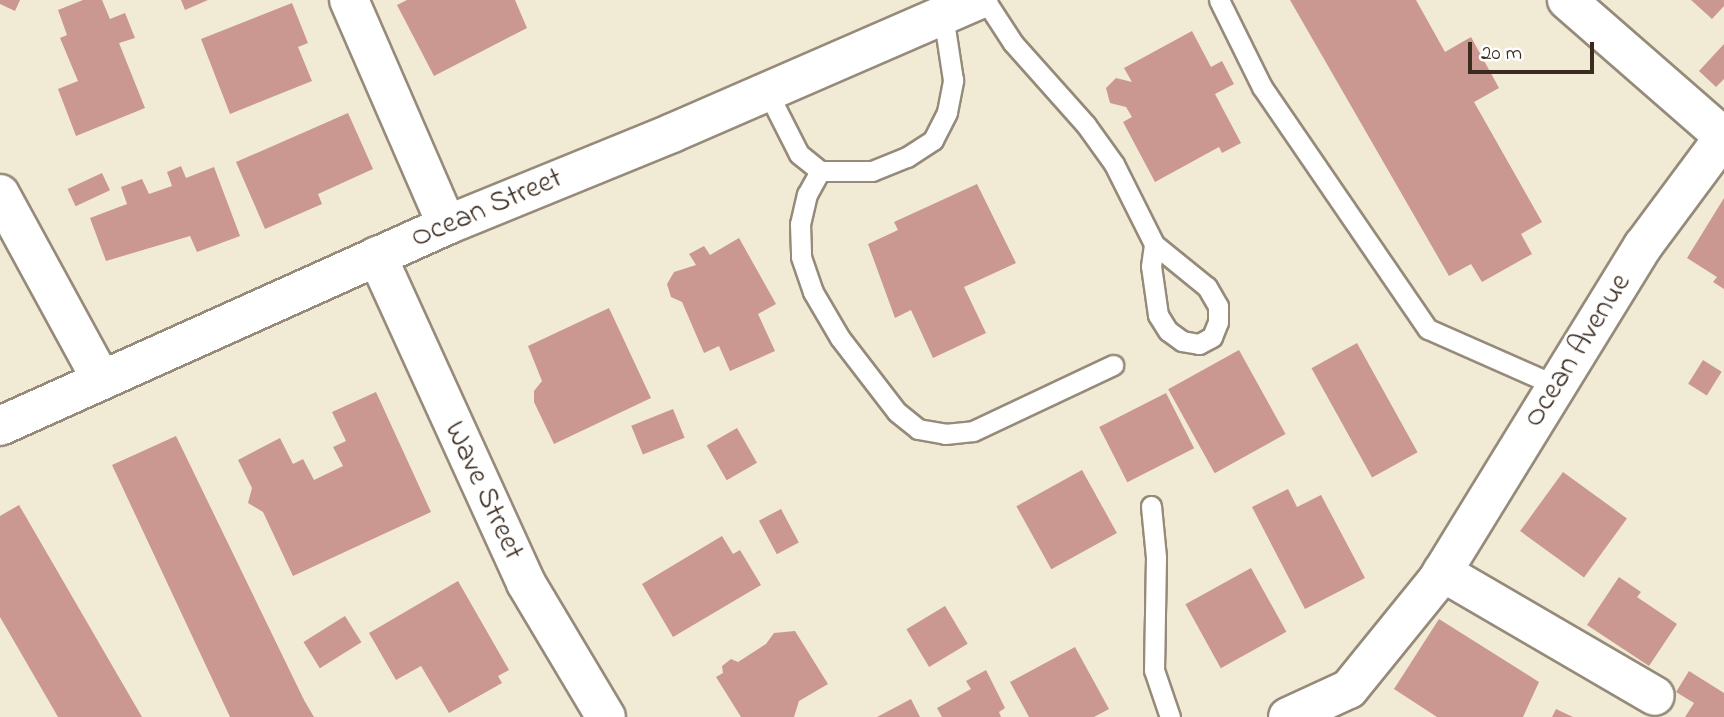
<!DOCTYPE html>
<style>
body{margin:0}
#map{position:relative;width:1724px;height:717px;overflow:hidden;background:#f1ebd5;font-family:"Indie Flower",sans-serif}
div>[style]{position:absolute}
.building>*{inset:0;background:#cb9791;transform-origin:0 0}
.roads{filter:drop-shadow(2px 0 #968a7a) drop-shadow(-2px 0 #968a7a) drop-shadow(0 2px #968a7a) drop-shadow(0 -2px #968a7a)}
.service>*{height:19px;margin:-9.5px;padding:0 9.5px;transform-origin:9.5px;border-radius:9.5px;background:#fff}
.minor>*{height:38px;margin:-19px;padding:0 19px;transform-origin:19px;border-radius:19px;background:#fff}
.tertiary>*{height:38px;margin:-19px;padding:0 19px;transform-origin:19px;border-radius:19px;background:#fff}
span{translate:-50% -50%;white-space:nowrap;text-align:center;line-height:1.15;-webkit-text-stroke:5px #fff;paint-order:stroke}
.street-label{font-size:30px;color:#3b2a1e}
.scale{position:absolute;left:1468px;top:42px;width:126px;height:32px;box-sizing:border-box;border:4px solid #3b2a1e;border-top:0;padding-left:9px;font-size:21px;line-height:24px;white-space:nowrap;color:#3b2a1e;-webkit-text-stroke:5px #fff;paint-order:stroke}
</style>
<div id="map">
<div class="building">
<div style="clip-path:polygon(0 0,20px 0,15px 11px,0 4px)"></div>
<div style="clip-path:polygon(83px 0,102px 0,110px 19px,125px 13px,135px 38px,119px 43px,145px 108px,76px 136px,58px 89px,78px 81px,60px 38px,67px 35px,58px 10px)"></div>
<div style="clip-path:polygon(181px 0,208px 0,185px 10px)"></div>
<div style="clip-path:polygon(407px 0,515px 0,527px 28px,434px 76px,397px 5px)"></div>
<div style="clip-path:polygon(1290px 0,1416px 0,1445px 52px,1471px 37px,1499px 88px,1474px 102px,1542px 222px,1521px 234px,1532px 254px,1482px 282px,1471px 264px,1449px 276px)"></div>
<div style="clip-path:polygon(1691px 0,1724px 0,1724px 6px,1712px 19px)"></div>
<div style="clip-path:polygon(292px 3px,308px 43px,298px 47px,312px 81px,230px 114px,201px 39px)"></div>
<div style="clip-path:polygon(1192px 31px,1211px 67px,1222px 61px,1234px 84px,1215px 94px,1241px 143px,1222px 153px,1219px 147px,1155px 182px,1123px 122px,1132px 117px,1126px 107px,1110px 103px,1106px 88px,1116px 78px,1132px 82px,1124px 68px)"></div>
<div style="clip-path:polygon(1724px 44px,1724px 79px,1716px 87px,1699px 71px)"></div>
<div style="clip-path:polygon(348px 113px,373px 169px,318px 194px,322px 204px,265px 229px,236px 162px)"></div>
<div style="clip-path:polygon(181px 166px,186px 178px,214px 167px,240px 236px,197px 252px,190px 236px,106px 261px,90px 218px,127px 204px,121px 187px,142px 179px,149px 194px,172px 186px,167px 172px)"></div>
<div style="left:102px;top:173px;width:19px;height:38px;rotate:65deg"></div>
<div style="clip-path:polygon(977px 184px,1016px 263px,964px 287px,986px 333px,933px 358px,911px 310px,895px 318px,868px 244px,898px 230px,894px 222px)"></div>
<div style="clip-path:polygon(1724px 198px,1724px 289px,1713px 282px,1717px 277px,1687px 258px)"></div>
<div style="clip-path:polygon(739px 238px,776px 304px,758px 314px,775px 351px,730px 371px,719px 346px,704px 353px,682px 302px,671px 297px,667px 284px,674px 272px,696px 265px,689px 254px,704px 246px,710px 255px)"></div>
<div style="clip-path:polygon(609px 308px,651px 398px,554px 444px,534px 402px,534px 391px,542px 381px,528px 346px)"></div>
<div style="left:1357px;top:343px;width:125px;height:52px;rotate:61deg"></div>
<div style="left:1239px;top:350px;width:96px;height:81px;rotate:61deg"></div>
<div style="left:1703px;top:360px;width:22px;height:28px;rotate:32deg"></div>
<div style="clip-path:polygon(376px 392px,431px 512px,293px 576px,263px 512px,248px 503px,252px 488px,238px 460px,280px 438px,293px 464px,303px 459px,314px 480px,343px 466px,333px 447px,346px 441px,332px 412px)"></div>
<div style="left:1166px;top:393px;width:62px;height:75px;rotate:63deg"></div>
<div style="left:673px;top:409px;width:31px;height:45px;rotate:68deg"></div>
<div style="left:737px;top:428px;width:40px;height:35px;rotate:60deg"></div>
<div style="clip-path:polygon(176px 436px,304px 700px,314px 717px,230px 717px,112px 465px)"></div>
<div style="left:1082px;top:470px;width:72px;height:75px;rotate:61deg"></div>
<div style="left:1563px;top:472px;width:79px;height:73px;rotate:36deg"></div>
<div style="clip-path:polygon(1288px 489px,1297px 507px,1321px 495px,1365px 578px,1305px 609px,1252px 507px)"></div>
<div style="clip-path:polygon(19px 505px,142px 717px,58px 717px,0 617px,0 516px)"></div>
<div style="left:781px;top:509px;width:38px;height:25px;rotate:62deg"></div>
<div style="clip-path:polygon(722px 536px,733px 554px,740px 550px,761px 585px,673px 637px,642px 584px)"></div>
<div style="left:1251px;top:568px;width:73px;height:75px;rotate:61deg"></div>
<div style="clip-path:polygon(1619px 577px,1641px 592px,1637px 597px,1677px 624px,1649px 666px,1587px 625px)"></div>
<div style="clip-path:polygon(458px 581px,509px 670px,498px 676px,502px 683px,449px 713px,421px 666px,396px 680px,369px 633px)"></div>
<div style="left:945px;top:606px;width:44px;height:45px;rotate:59deg"></div>
<div style="left:345px;top:616px;width:31px;height:49px;rotate:58deg"></div>
<div style="clip-path:polygon(1439px 619px,1539px 682px,1523px 717px,1437px 717px,1394px 689px)"></div>
<div style="clip-path:polygon(795px 631px,828px 684px,799px 701px,794px 717px,741px 717px,716px 677px,723px 673px,722px 666px,731px 659px,738px 662px,766px 644px,774px 633px)"></div>
<div style="clip-path:polygon(1075px 647px,1109px 709px,1094px 717px,1029px 717px,1010px 682px)"></div>
<div style="clip-path:polygon(986px 670px,1005px 708px,999px 712px,1001px 717px,942px 717px,937px 708px,971px 689px,966px 681px)"></div>
<div style="clip-path:polygon(1689px 671px,1724px 693px,1724px 717px,1685px 717px,1694px 703px,1676px 692px)"></div>
<div style="clip-path:polygon(911px 699px,920px 717px,877px 717px)"></div>
<div style="clip-path:polygon(1556px 709px,1573px 717px,1552px 717px)"></div>
</div>
<div class="roads">
<div class="service">
<div style="left:985px;top:0;width:51px;rotate:56.9deg"></div>
<div style="left:1013px;top:43px;width:110px;rotate:48.3deg"></div>
<div style="left:1086px;top:125px;width:48px;rotate:54.3deg"></div>
<div style="left:1114px;top:164px;width:89px;rotate:63.4deg"></div>
<div style="left:1154px;top:244px;width:68px;rotate:39.1deg"></div>
<div style="left:1207px;top:287px;width:22px;rotate:60deg"></div>
<div style="left:1218px;top:306px;width:16px;rotate:90deg"></div>
<div style="left:1218px;top:322px;width:16px;rotate:112deg"></div>
<div style="left:1212px;top:337px;width:15px;rotate:152deg"></div>
<div style="left:1199px;top:344px;width:17px;rotate:-170deg"></div>
<div style="left:1182px;top:341px;width:17px;rotate:-144deg"></div>
<div style="left:1168px;top:331px;width:19px;rotate:-122deg"></div>
<div style="left:1158px;top:315px;width:49px;rotate:-98.1deg"></div>
<div style="left:1151px;top:266px;width:22px;rotate:-82deg"></div>
<div style="left:1219px;top:0;width:97px;rotate:63.7deg"></div>
<div style="left:1262px;top:87px;width:293px;rotate:55.6deg"></div>
<div style="left:1428px;top:329px;width:141px;rotate:23.8deg"></div>
<div style="left:768px;top:93px;width:68px;rotate:63.1deg"></div>
<div style="left:799px;top:154px;width:27px;rotate:39deg"></div>
<div style="left:820px;top:171px;width:52px"></div>
<div style="left:872px;top:171px;width:38px;rotate:-22deg"></div>
<div style="left:907px;top:157px;width:31px;rotate:-33deg"></div>
<div style="left:933px;top:140px;width:31px;rotate:-63deg"></div>
<div style="left:947px;top:112px;width:33px;rotate:-79deg"></div>
<div style="left:953px;top:80px;width:66px;rotate:-98.7deg"></div>
<div style="left:820px;top:171px;width:26px;rotate:119deg"></div>
<div style="left:807px;top:194px;width:31px;rotate:103deg"></div>
<div style="left:800px;top:224px;width:33px;rotate:88deg"></div>
<div style="left:801px;top:257px;width:37px;rotate:71deg"></div>
<div style="left:813px;top:292px;width:53px;rotate:59.6deg"></div>
<div style="left:840px;top:338px;width:93px;rotate:52.4deg"></div>
<div style="left:897px;top:412px;width:27px;rotate:39deg"></div>
<div style="left:918px;top:429px;width:27px;rotate:10deg"></div>
<div style="left:945px;top:434px;width:28px;rotate:-6deg"></div>
<div style="left:973px;top:431px;width:155px;rotate:-25.2deg"></div>
<div style="left:1151px;top:506px;width:51px;rotate:84.4deg"></div>
<div style="left:1156px;top:557px;width:113px;rotate:91deg"></div>
<div style="left:1154px;top:670px;width:50px;rotate:71.2deg"></div>
</div>
<div class="minor">
<div style="left:349px;top:0;width:245px;rotate:66.5deg"></div>
<div style="left:1567px;top:0;width:208px;rotate:41.1deg"></div>
<div style="left:0;top:194px;width:211px;rotate:61.4deg"></div>
<div style="left:377px;top:256px;width:359px;rotate:65.5deg"></div>
<div style="left:526px;top:583px;width:156px;rotate:59.2deg"></div>
<div style="left:1442px;top:572px;width:246px;rotate:30.2deg"></div>
<div style="left:1288px;top:717px;width:67px;rotate:-24.7deg"></div>
<div style="left:1349px;top:689px;width:141px;rotate:-51deg"></div>
<div style="left:1438px;top:579px;width:391px;rotate:-58.4deg"></div>
<div style="left:1643px;top:246px;width:136px;rotate:-53.4deg"></div>
</div>
<div class="tertiary">
<div style="left:0;top:426px;width:490px;rotate:-24.2deg"></div>
<div style="left:447px;top:225px;width:243px;rotate:-22.2deg"></div>
<div style="left:672px;top:133px;width:334px;rotate:-23.5deg"></div>
</div>
</div>
<div class="street-label">
<span style="left:487px;top:209px;rotate:-23deg">Ocean Street</span>
<span style="left:1578px;top:351px;rotate:-58deg">Ocean Avenue</span>
<span style="left:483px;top:491px;rotate:65deg">Wave Street</span>
</div>
<div class="scale">20 m</div>
</div>
